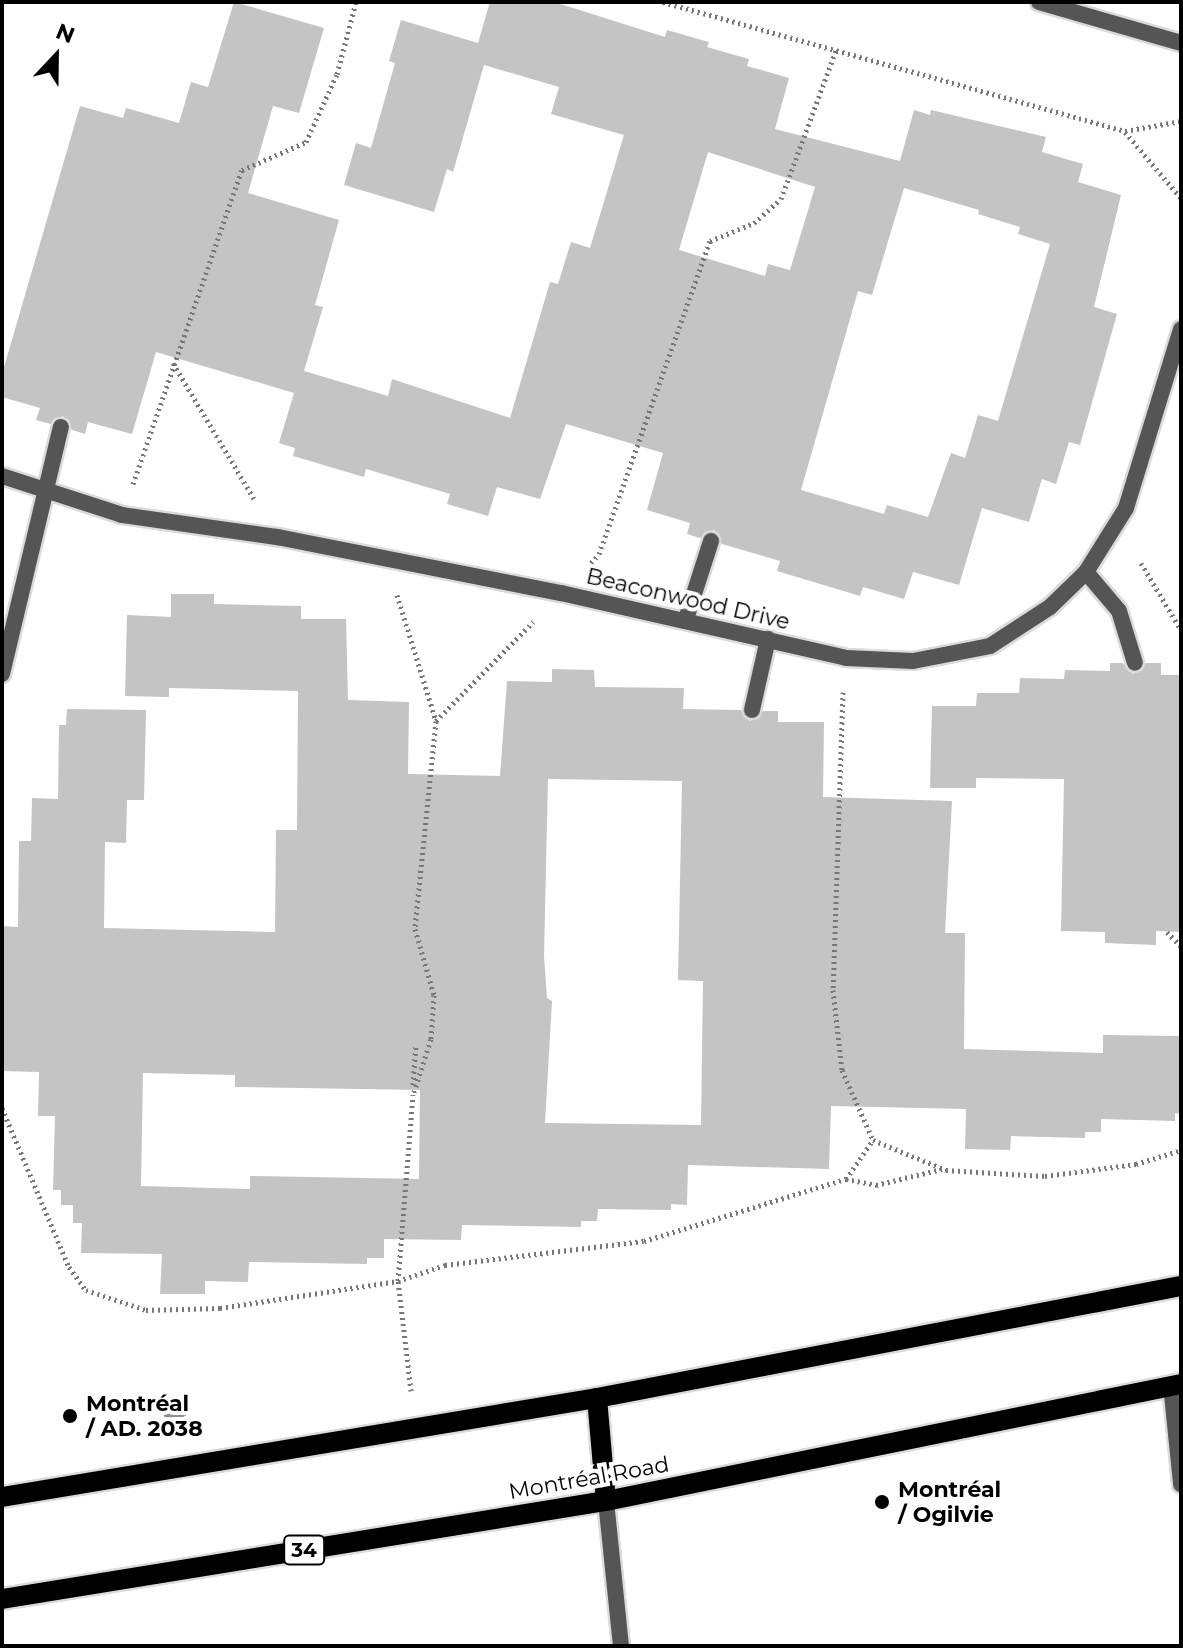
<!DOCTYPE html>
<meta charset="utf-8">
<style>
body{margin:0}
#map{position:relative;width:1183px;height:1648px;overflow:hidden;background:#fff;font-family:Montserrat,sans-serif}
div>[style]{position:absolute}
.building>*{inset:0;background:#c4c4c4}
.path>*{height:5px;margin-top:-2.5px;transform-origin:0;background:repeating-linear-gradient(90deg,#777 0 2px,transparent 0 6px)}
.roads{filter:drop-shadow(2px 0 #dbdbdb) drop-shadow(-2px 0 #dbdbdb) drop-shadow(0 2px #dbdbdb) drop-shadow(0 -2px #dbdbdb)}
.service>*{height:16px;margin:-8px;padding:0 8px;transform-origin:8px;border-radius:8px;background:#555}
.minor>*{height:16px;margin:-8px;padding:0 8px;transform-origin:8px;border-radius:8px;background:#555}
.primary>*{height:20px;margin:-10px;padding:0 10px;transform-origin:10px;border-radius:10px;background:#000}
.trees>*{width:24px;height:24px;margin:-12px;border-radius:50%;background:#8f8f8f}
.dots>*{width:22px;height:22px;translate:-50% -50%;box-sizing:border-box;border:4px solid #fff;border-radius:50%}
span{translate:-50% -50%;white-space:nowrap;text-align:center;line-height:1.15;-webkit-text-stroke:8px #fff;paint-order:stroke}
.shield-label span{padding:2px 6px;background:#fff;border:2px solid;border-radius:6px;-webkit-text-stroke-width:0}
.shield-label{font-size:20px;color:#000;font-weight:700}
.street-label{font-size:22px;color:#000}
.poi-label{font-size:22px;color:#000;font-weight:700}
.left{translate:0 -50%;text-align:left}
.frame{position:absolute;inset:0;border:4px solid #000;pointer-events:none}
.north{position:absolute;left:16px;top:16px;width:80px;height:80px;-webkit-text-stroke:6px #fff;paint-order:stroke;rotate:22deg;font-size:22px;font-weight:700;line-height:32px;text-align:center;color:#000}
.north::after{content:'';display:block;margin:auto;width:28px;height:36px;background:#000;clip-path:polygon(50% 0,100% 100%,50% 72%,0 100%)}
</style>
<div id="map">
<div class="building">
<div style="clip-path:polygon(evenodd,234px 2px,324px 28px,299px 113px,273px 106px,248px 193px,339px 220px,315px 305px,323px 307px,304px 371px,388px 396px,392px 379px,510px 418px,550px 282px,558px 284px,571px 242px,590px 248px,624px 135px,551px 114px,559px 87px,484px 65px,453px 172px,447px 169px,434px 212px,344px 185px,356px 143px,371px 148px,395px 63px,389px 61px,401px 20px,478px 43px,490px 2px,554px 2px,665px 37px,667px 30px,709px 42px,707px 47px,749px 59px,747px 66px,789px 78px,775px 129px,900px 161px,914px 110px,930px 115px,931px 110px,1046px 137px,1042px 152px,1083px 164px,1078px 182px,1121px 195px,1094px 307px,1117px 314px,1080px 445px,1069px 442px,1056px 484px,1042px 479px,1029px 522px,982px 508px,959px 585px,913px 572px,904px 599px,863px 587px,860px 596px,777px 571px,780px 561px,722px 544px,714px 530px,700px 538px,687px 534px,690px 523px,647px 510px,663px 453px,566px 424px,540px 499px,497px 487px,488px 516px,447px 504px,450px 494px,366px 469px,364px 477px,293px 456px,295px 448px,279px 443px,294px 393px,156px 352px,132px 434px,88px 422px,85px 434px,72px 430px,63px 416px,51px 424px,36px 420px,40px 408px,2px 397px,2px 374px,80px 106px,123px 118px,126px 108px,179px 123px,191px 82px,208px 87px,234px 2px,708px 152px,815px 187px,790px 270px,768px 264px,765px 276px,679px 250px,708px 152px,234px 2px,904px 188px,979px 210px,978px 214px,1020px 227px,1018px 234px,1050px 244px,998px 421px,978px 415px,965px 458px,951px 453px,928px 517px,887px 505px,884px 514px,801px 490px,858px 291px,872px 295px,904px 188px)"></div>
<div style="clip-path:polygon(evenodd,171px 594px,214px 594px,214px 604px,301px 606px,301px 619px,346px 619px,348px 700px,409px 702px,408px 774px,500px 776px,507px 681px,552px 682px,552px 669px,594px 670px,595px 687px,684px 688px,683px 709px,741px 710px,750px 721px,763px 711px,778px 711px,778px 722px,824px 722px,823px 797px,952px 801px,945px 933px,965px 933px,964px 1049px,1103px 1053px,1103px 1035px,1181px 1036px,1181px 1114px,1175px 1113px,1175px 1121px,1101px 1119px,1101px 1132px,1085px 1132px,1085px 1138px,1011px 1136px,1010px 1150px,965px 1149px,966px 1109px,831px 1106px,829px 1169px,688px 1165px,687px 1205px,671px 1204px,671px 1210px,598px 1209px,597px 1221px,581px 1221px,581px 1227px,462px 1225px,461px 1240px,384px 1239px,384px 1258px,367px 1258px,367px 1264px,249px 1262px,248px 1282px,205px 1281px,205px 1294px,160px 1294px,162px 1254px,81px 1253px,82px 1223px,73px 1223px,73px 1205px,61px 1205px,61px 1190px,53px 1190px,55px 1116px,38px 1116px,39px 1072px,2px 1071px,2px 926px,18px 927px,19px 841px,31px 841px,32px 798px,58px 799px,59px 725px,66px 725px,67px 709px,146px 710px,144px 800px,127px 800px,126px 843px,105px 842px,104px 928px,275px 932px,276px 830px,297px 830px,298px 691px,169px 688px,169px 697px,125px 696px,127px 615px,171px 617px,171px 594px,548px 779px,682px 781px,678px 980px,703px 981px,701px 1125px,545px 1123px,552px 1001px,547px 998px,544px 956px,548px 779px,171px 594px,143px 1073px,235px 1075px,235px 1087px,420px 1090px,419px 1179px,250px 1176px,250px 1189px,141px 1186px,143px 1073px)"></div>
<div style="clip-path:polygon(1110px 663px,1123px 663px,1133px 674px,1146px 663px,1161px 663px,1161px 675px,1181px 675px,1181px 932px,1156px 931px,1156px 945px,1105px 943px,1105px 932px,1061px 931px,1064px 779px,976px 778px,976px 788px,930px 788px,932px 706px,976px 706px,977px 693px,1019px 693px,1020px 678px,1064px 679px,1065px 670px,1110px 671px)"></div>
</div>
<div class="path">
<div style="left:663px;top:2px;width:480px;rotate:15.6deg"></div>
<div style="left:1125px;top:131px;width:57px;rotate:-10.1deg"></div>
<div style="left:1125px;top:132px;width:87px;rotate:49.7deg"></div>
<div style="left:173px;top:363px;width:158px;rotate:59.2deg"></div>
<div style="left:133px;top:484px;width:332px;rotate:-70.9deg"></div>
<div style="left:242px;top:170px;width:70px;rotate:-23.6deg"></div>
<div style="left:306px;top:142px;width:75px;rotate:-65.5deg"></div>
<div style="left:337px;top:74px;width:74px;rotate:-75.2deg"></div>
<div style="left:591px;top:563px;width:12px;rotate:-48deg"></div>
<div style="left:599px;top:554px;width:332px;rotate:-70.5deg"></div>
<div style="left:710px;top:241px;width:48px;rotate:-22.2deg"></div>
<div style="left:754px;top:223px;width:36px;rotate:-42deg"></div>
<div style="left:781px;top:199px;width:159px;rotate:-69.7deg"></div>
<div style="left:1141px;top:563px;width:78px;rotate:59.2deg"></div>
<div style="left:397px;top:595px;width:132px;rotate:72.8deg"></div>
<div style="left:436px;top:721px;width:209px;rotate:95.8deg"></div>
<div style="left:415px;top:929px;width:69px;rotate:73.9deg"></div>
<div style="left:434px;top:995px;width:44px;rotate:93.9deg"></div>
<div style="left:431px;top:1039px;width:59px;rotate:107.8deg"></div>
<div style="left:843px;top:692px;width:298px;rotate:91.9deg"></div>
<div style="left:833px;top:990px;width:81px;rotate:83.6deg"></div>
<div style="left:842px;top:1070px;width:77px;rotate:66.1deg"></div>
<div style="left:436px;top:721px;width:139px;rotate:-45.6deg"></div>
<div style="left:1167px;top:932px;width:20px;rotate:45deg"></div>
<div style="left:413px;top:1085px;width:41px;rotate:-85.8deg"></div>
<div style="left:2px;top:1108px;width:173px;rotate:67.2deg"></div>
<div style="left:69px;top:1267px;width:29px;rotate:54deg"></div>
<div style="left:86px;top:1290px;width:63px;rotate:18.4deg"></div>
<div style="left:146px;top:1310px;width:74px;rotate:-1.5deg"></div>
<div style="left:220px;top:1308px;width:180px;rotate:-8.6deg"></div>
<div style="left:398px;top:1281px;width:50px;rotate:-18.8deg"></div>
<div style="left:445px;top:1265px;width:200px;rotate:-6.9deg"></div>
<div style="left:644px;top:1241px;width:211px;rotate:-17.1deg"></div>
<div style="left:846px;top:1179px;width:47px;rotate:-55.3deg"></div>
<div style="left:873px;top:1140px;width:79px;rotate:22.3deg"></div>
<div style="left:946px;top:1170px;width:99px;rotate:3.5deg"></div>
<div style="left:1045px;top:1176px;width:92px;rotate:-7.5deg"></div>
<div style="left:1136px;top:1164px;width:47px;rotate:-17.3deg"></div>
<div style="left:846px;top:1179px;width:31px;rotate:11deg"></div>
<div style="left:876px;top:1185px;width:68px;rotate:-13.6deg"></div>
<div style="left:411px;top:1391px;width:111px;rotate:-96.7deg"></div>
<div style="left:398px;top:1281px;width:187px;rotate:-85.4deg"></div>
</div>
<div class="roads">
<div class="service">
<div style="left:1086px;top:572px;width:51px;rotate:49.8deg"></div>
<div style="left:1119px;top:611px;width:54px;rotate:72.9deg"></div>
<div style="left:686px;top:619px;width:82px;rotate:-72.2deg"></div>
<div style="left:2px;top:674px;width:254px;rotate:-76.6deg"></div>
<div style="left:752px;top:710px;width:73px;rotate:-77.3deg"></div>
<div style="left:1171px;top:1385px;width:100px;rotate:84.2deg"></div>
<div style="left:606px;top:1501px;width:146px;rotate:84.1deg"></div>
</div>
<div class="minor">
<div style="left:1039px;top:2px;width:148px;rotate:16.1deg"></div>
<div style="left:2px;top:476px;width:126px;rotate:18deg"></div>
<div style="left:122px;top:515px;width:157px;rotate:8.1deg"></div>
<div style="left:277px;top:537px;width:289px;rotate:11.2deg"></div>
<div style="left:561px;top:593px;width:292px;rotate:12.8deg"></div>
<div style="left:846px;top:658px;width:67px;rotate:2.6deg"></div>
<div style="left:913px;top:661px;width:78px;rotate:-11deg"></div>
<div style="left:990px;top:646px;width:72px;rotate:-33deg"></div>
<div style="left:1050px;top:607px;width:50px;rotate:-44.2deg"></div>
<div style="left:1086px;top:572px;width:75px;rotate:-58deg"></div>
<div style="left:1126px;top:508px;width:187px;rotate:-72.9deg"></div>
</div>
<div class="primary">
<div style="left:597px;top:1398px;width:103px;rotate:85deg"></div>
<div style="left:2px;top:1497px;width:603px;rotate:-9.45deg"></div>
<div style="left:597px;top:1398px;width:595px;rotate:-10.86deg"></div>
<div style="left:2px;top:1599px;width:612px;rotate:-9.22deg"></div>
<div style="left:606px;top:1501px;width:587px;rotate:-11.5deg"></div>
</div>
</div>
<div class="trees">
<div style="left:175px;top:1411px"></div>
</div>
<div class="dots">
<div style="left:70px;top:1416px;background:#000"></div>
<div style="left:882px;top:1502px;background:#000"></div>
</div>
<div class="shield-label">
<span style="left:304px;top:1550px">34</span>
</div>
<div class="street-label">
<span style="left:688px;top:599px;rotate:13deg">Beaconwood Drive</span>
<span style="left:589px;top:1478px;rotate:-10deg">Montréal Road</span>
</div>
<div class="poi-label">
<span class="left" style="left:86px;top:1416px">Montréal<br>/ AD. 2038</span>
<span class="left" style="left:898px;top:1502px">Montréal<br>/ Ogilvie</span>
</div>
<div class="frame"></div>
<div class="north">N</div>
</div>
